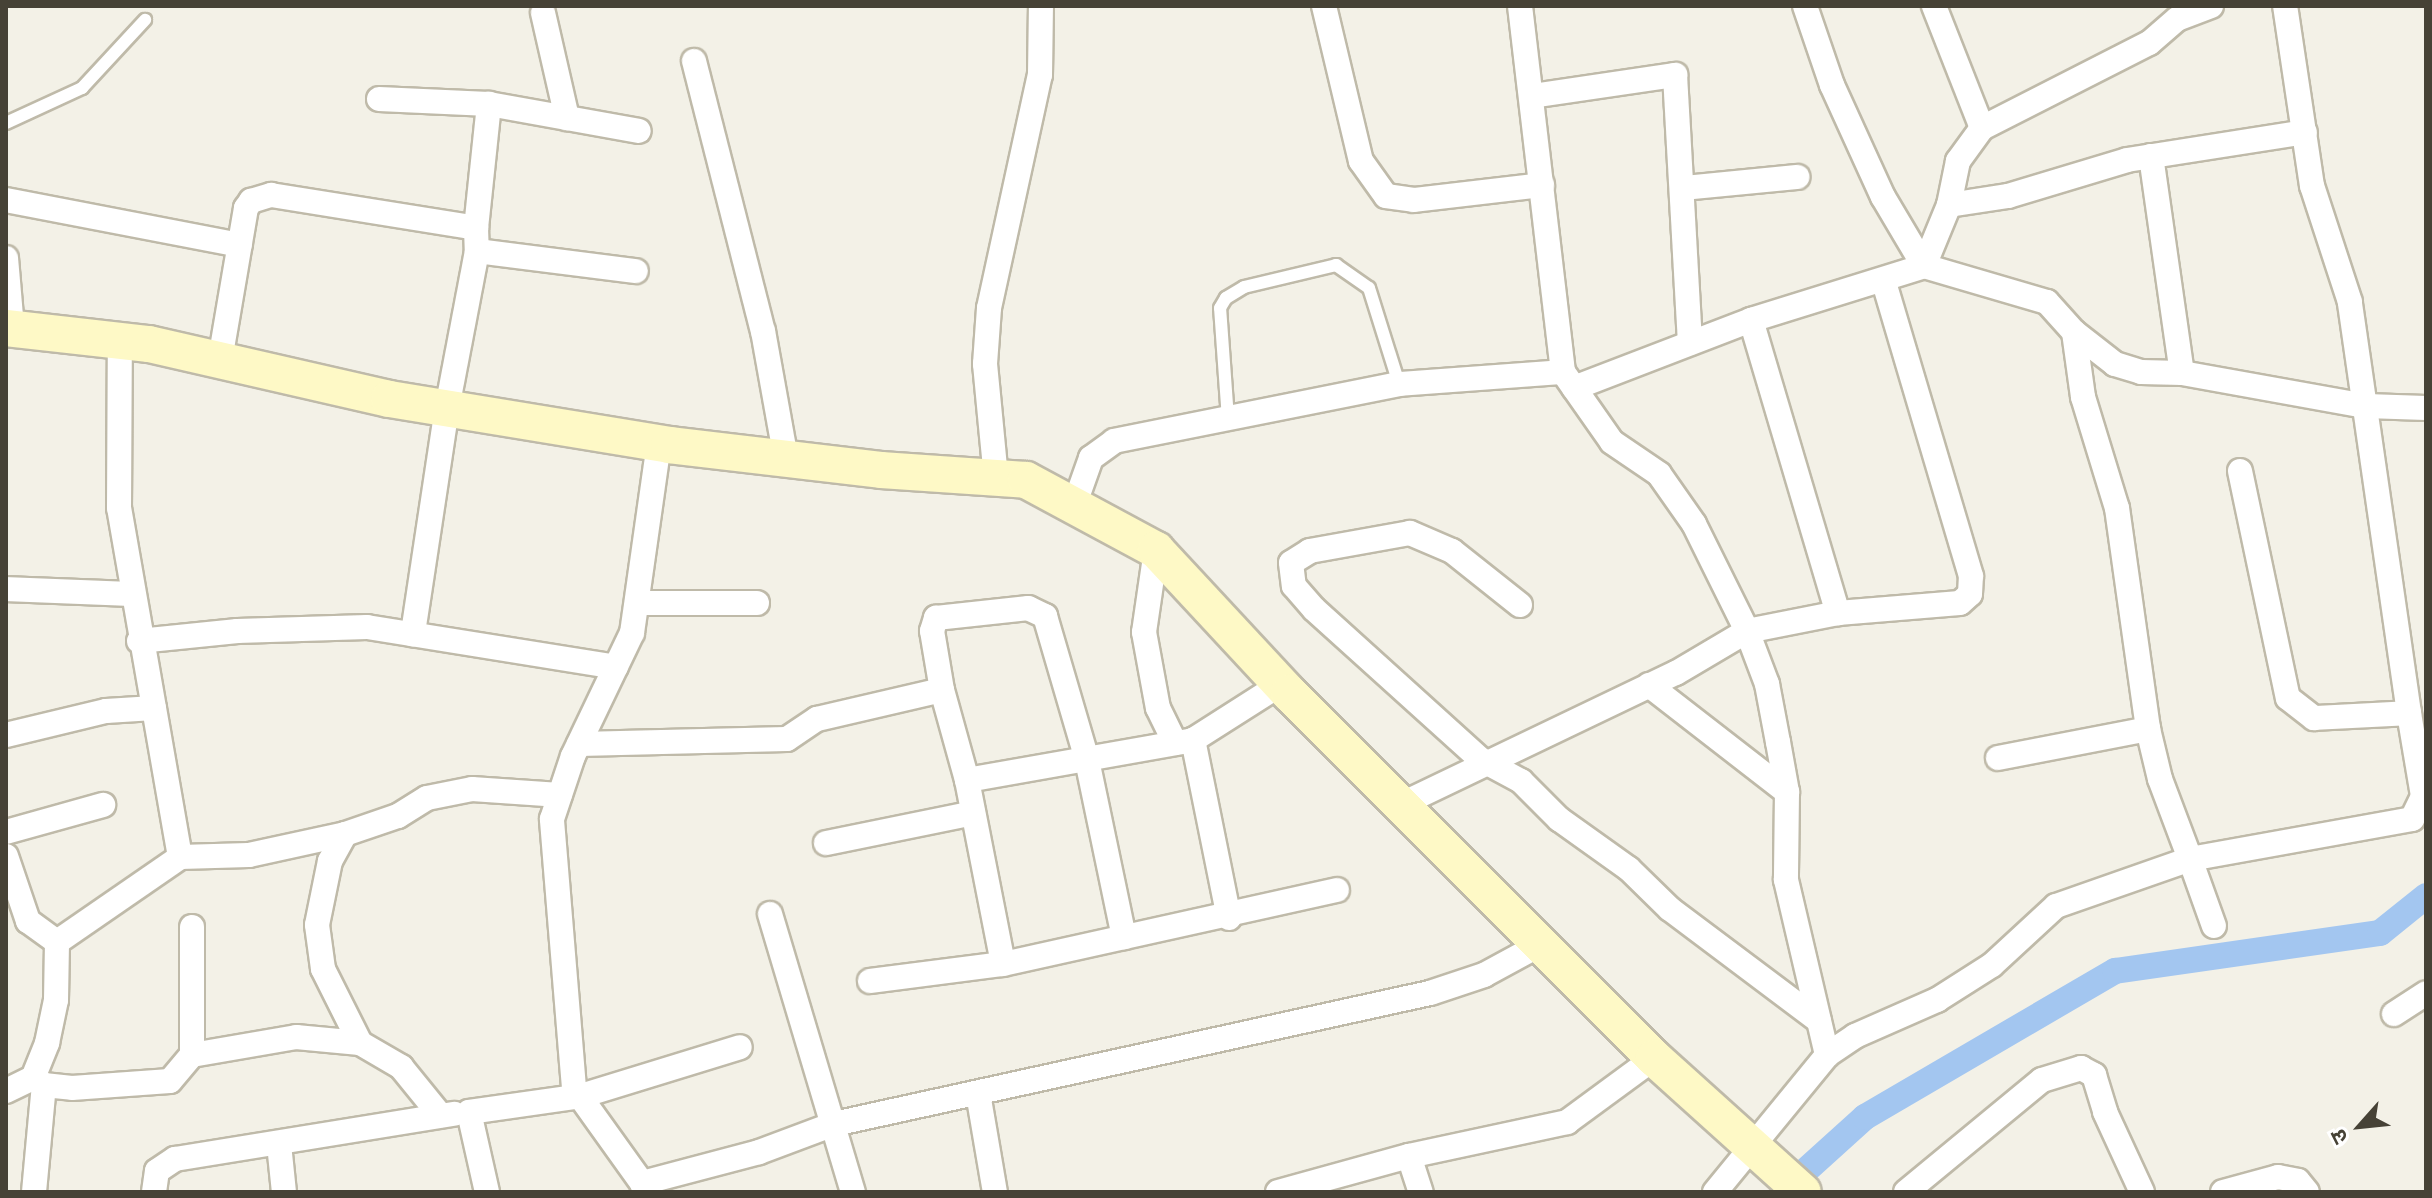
<!DOCTYPE html>
<meta charset="utf-8">
<style>
body{margin:0}
#map{position:relative;width:2432px;height:1198px;overflow:hidden;background:#f3f1e7;font-family:Quicksand,"Noto Sans Devanagari",sans-serif}
div>[style]{position:absolute}
.canal>*{height:26px;margin:-13px;padding:0 13px;transform-origin:13px;border-radius:13px;background:#a3c6f0}
.roads{filter:drop-shadow(2px 0 #bfbaa9) drop-shadow(-2px 0 #bfbaa9) drop-shadow(0 2px #bfbaa9) drop-shadow(0 -2px #bfbaa9)}
.lane>*{height:12px;margin:-6px;padding:0 6px;transform-origin:6px;border-radius:6px;background:#fff}
.street>*{height:24px;margin:-12px;padding:0 12px;transform-origin:12px;border-radius:12px;background:#fff}
.secondary>*{height:36px;margin:-18px;padding:0 18px;transform-origin:18px;border-radius:18px;background:#fef9c6}
span{translate:-50% -50%;white-space:nowrap;text-align:center;line-height:1.15;-webkit-text-stroke:6px #fff;paint-order:stroke}
.frame{position:absolute;inset:0;border:8px solid #464236;pointer-events:none}
.north{position:absolute;left:2320px;top:1086px;width:80px;height:80px;-webkit-text-stroke:6px #fff;paint-order:stroke;rotate:243deg;font-size:22px;font-weight:700;line-height:32px;text-align:center;color:#464236}
.north::after{content:'';display:block;margin:auto;width:28px;height:36px;background:#464236;clip-path:polygon(50% 0,100% 100%,50% 72%,0 100%)}
</style>
<div id="map">
<div class="canal">
<div style="left:1782px;top:1192px;width:112px;rotate:-42.1deg"></div>
<div style="left:1865px;top:1117px;width:290px;rotate:-30.3deg"></div>
<div style="left:2115px;top:971px;width:268px;rotate:-8.2deg"></div>
<div style="left:2380px;top:933px;width:59px;rotate:-38.8deg"></div>
</div>
<div class="roads">
<div class="lane">
<div style="left:6px;top:123px;width:84px;rotate:-24.7deg"></div>
<div style="left:82px;top:88px;width:93px;rotate:-47.2deg"></div>
<div style="left:1228px;top:419px;width:111px;rotate:-94.1deg"></div>
<div style="left:1220px;top:308px;width:12px;rotate:-59deg"></div>
<div style="left:1226px;top:298px;width:21px;rotate:-31deg"></div>
<div style="left:1244px;top:287px;width:95px;rotate:-13.4deg"></div>
<div style="left:1336px;top:265px;width:40px;rotate:34.9deg"></div>
<div style="left:1369px;top:288px;width:101px;rotate:72.6deg"></div>
</div>
<div class="street">
<div style="left:1324px;top:6px;width:159px;rotate:76.6deg"></div>
<div style="left:1361px;top:161px;width:43px;rotate:54.5deg"></div>
<div style="left:1386px;top:196px;width:28px;rotate:8deg"></div>
<div style="left:1414px;top:200px;width:129px;rotate:-6.7deg"></div>
<div style="left:1934px;top:6px;width:131px;rotate:68.5deg"></div>
<div style="left:2211px;top:6px;width:36px;rotate:159deg"></div>
<div style="left:2177px;top:19px;width:37px;rotate:139deg"></div>
<div style="left:2149px;top:43px;width:187px;rotate:153deg"></div>
<div style="left:1982px;top:128px;width:41px;rotate:126deg"></div>
<div style="left:1958px;top:161px;width:45px;rotate:101.6deg"></div>
<div style="left:1949px;top:205px;width:66px;rotate:112.3deg"></div>
<div style="left:1924px;top:266px;width:128px;rotate:16.3deg"></div>
<div style="left:2047px;top:302px;width:40px;rotate:48deg"></div>
<div style="left:2074px;top:332px;width:66px;rotate:82.1deg"></div>
<div style="left:2083px;top:397px;width:116px;rotate:73deg"></div>
<div style="left:2117px;top:508px;width:223px;rotate:82deg"></div>
<div style="left:2148px;top:729px;width:51px;rotate:76.5deg"></div>
<div style="left:2160px;top:779px;width:85px;rotate:69.4deg"></div>
<div style="left:2190px;top:859px;width:226px;rotate:-10.2deg"></div>
<div style="left:2412px;top:819px;width:25px;rotate:-64deg"></div>
<div style="left:2423px;top:796px;width:84px;rotate:-99.6deg"></div>
<div style="left:543px;top:13px;width:108px;rotate:77.1deg"></div>
<div style="left:694px;top:61px;width:279px;rotate:75.7deg"></div>
<div style="left:763px;top:331px;width:130px;rotate:79.8deg"></div>
<div style="left:1532px;top:96px;width:145px;rotate:-8.4deg"></div>
<div style="left:1675px;top:75px;width:268px;rotate:86.8deg"></div>
<div style="left:379px;top:99px;width:110px;rotate:2.6deg"></div>
<div style="left:489px;top:104px;width:152px;rotate:10.2deg"></div>
<div style="left:2151px;top:156px;width:219px;rotate:81.9deg"></div>
<div style="left:1684px;top:188px;width:114px;rotate:-5.6deg"></div>
<div style="left:6px;top:200px;width:238px;rotate:10.9deg"></div>
<div style="left:1949px;top:205px;width:60px;rotate:-8.7deg"></div>
<div style="left:2008px;top:196px;width:124px;rotate:-16.8deg"></div>
<div style="left:2127px;top:160px;width:180px;rotate:-8.9deg"></div>
<div style="left:476px;top:228px;width:125px;rotate:-84deg"></div>
<div style="left:477px;top:251px;width:160px;rotate:7.2deg"></div>
<div style="left:6px;top:258px;width:70px;rotate:85.1deg"></div>
<div style="left:1751px;top:320px;width:306px;rotate:73.5deg"></div>
<div style="left:2074px;top:332px;width:52px;rotate:38deg"></div>
<div style="left:2115px;top:364px;width:27px;rotate:17deg"></div>
<div style="left:2141px;top:372px;width:41px;rotate:1.4deg"></div>
<div style="left:2182px;top:373px;width:187px;rotate:10.2deg"></div>
<div style="left:2366px;top:406px;width:60px;rotate:1.9deg"></div>
<div style="left:220px;top:360px;width:154px;rotate:-80.3deg"></div>
<div style="left:246px;top:208px;width:9px;rotate:-54deg"></div>
<div style="left:251px;top:201px;width:21px;rotate:-17deg"></div>
<div style="left:271px;top:195px;width:208px;rotate:9.1deg"></div>
<div style="left:476px;top:228px;width:23px;rotate:88deg"></div>
<div style="left:477px;top:251px;width:160px;rotate:100.8deg"></div>
<div style="left:447px;top:408px;width:229px;rotate:98.6deg"></div>
<div style="left:1563px;top:372px;width:85px;rotate:55deg"></div>
<div style="left:1612px;top:442px;width:57px;rotate:34.2deg"></div>
<div style="left:1659px;top:474px;width:61px;rotate:55deg"></div>
<div style="left:1694px;top:524px;width:119px;rotate:63.6deg"></div>
<div style="left:1747px;top:631px;width:57px;rotate:69.3deg"></div>
<div style="left:1767px;top:684px;width:59px;rotate:79.3deg"></div>
<div style="left:1778px;top:742px;width:51px;rotate:79.8deg"></div>
<div style="left:1787px;top:792px;width:88px;rotate:90.7deg"></div>
<div style="left:1786px;top:880px;width:180px;rotate:76.8deg"></div>
<div style="left:1574px;top:388px;width:190px;rotate:-21deg"></div>
<div style="left:1751px;top:320px;width:181px;rotate:-17.3deg"></div>
<div style="left:1924px;top:266px;width:80px;rotate:-120.7deg"></div>
<div style="left:1883px;top:197px;width:123px;rotate:-114.5deg"></div>
<div style="left:1832px;top:85px;width:83px;rotate:-108.9deg"></div>
<div style="left:2240px;top:471px;width:232px;rotate:78.1deg"></div>
<div style="left:2288px;top:698px;width:33px;rotate:38deg"></div>
<div style="left:2314px;top:718px;width:95px;rotate:-3deg"></div>
<div style="left:2409px;top:713px;width:415px;rotate:-98.2deg"></div>
<div style="left:2350px;top:302px;width:122px;rotate:-108.1deg"></div>
<div style="left:2312px;top:186px;width:182px;rotate:-98.5deg"></div>
<div style="left:996px;top:478px;width:115px;rotate:-95.5deg"></div>
<div style="left:985px;top:364px;width:56px;rotate:-85.9deg"></div>
<div style="left:989px;top:308px;width:239px;rotate:-77.7deg"></div>
<div style="left:1040px;top:75px;width:69px;rotate:-89.2deg"></div>
<div style="left:1074px;top:506px;width:51px;rotate:-70.5deg"></div>
<div style="left:1091px;top:458px;width:29px;rotate:-36deg"></div>
<div style="left:1114px;top:441px;width:291px;rotate:-11.3deg"></div>
<div style="left:1399px;top:384px;width:164px;rotate:-4.2deg"></div>
<div style="left:1563px;top:372px;width:369px;rotate:-96.7deg"></div>
<div style="left:1156px;top:550px;width:83px;rotate:98.3deg"></div>
<div style="left:1144px;top:632px;width:77px;rotate:79.6deg"></div>
<div style="left:1158px;top:708px;width:39px;rotate:64deg"></div>
<div style="left:6px;top:589px;width:126px;rotate:2.3deg"></div>
<div style="left:637px;top:603px;width:120px"></div>
<div style="left:1520px;top:605px;width:87px;rotate:-141.5deg"></div>
<div style="left:1452px;top:551px;width:46px;rotate:-156.8deg"></div>
<div style="left:1410px;top:533px;width:102px;rotate:169.8deg"></div>
<div style="left:1310px;top:551px;width:22px;rotate:148deg"></div>
<div style="left:1291px;top:563px;width:23px;rotate:83deg"></div>
<div style="left:1294px;top:586px;width:30px;rotate:49deg"></div>
<div style="left:1314px;top:609px;width:224px;rotate:42.1deg"></div>
<div style="left:1480px;top:759px;width:47px;rotate:28.2deg"></div>
<div style="left:1521px;top:781px;width:54px;rotate:45deg"></div>
<div style="left:1559px;top:819px;width:86px;rotate:35.5deg"></div>
<div style="left:1629px;top:869px;width:57px;rotate:44.3deg"></div>
<div style="left:1670px;top:909px;width:186px;rotate:36.9deg"></div>
<div style="left:139px;top:641px;width:99px;rotate:-5.8deg"></div>
<div style="left:237px;top:631px;width:130px;rotate:-1.8deg"></div>
<div style="left:367px;top:627px;width:252px;rotate:9.1deg"></div>
<div style="left:1649px;top:685px;width:175px;rotate:37.8deg"></div>
<div style="left:942px;top:690px;width:60px;rotate:-99.6deg"></div>
<div style="left:932px;top:631px;width:14px;rotate:-73deg"></div>
<div style="left:936px;top:618px;width:93px;rotate:-6.2deg"></div>
<div style="left:1028px;top:608px;width:19px;rotate:25deg"></div>
<div style="left:1045px;top:616px;width:150px;rotate:73.7deg"></div>
<div style="left:1087px;top:760px;width:181px;rotate:78.2deg"></div>
<div style="left:6px;top:735px;width:103px;rotate:-13.5deg"></div>
<div style="left:106px;top:711px;width:48px;rotate:-3.6deg"></div>
<div style="left:579px;top:744px;width:208px;rotate:-1.4deg"></div>
<div style="left:787px;top:739px;width:36px;rotate:-34deg"></div>
<div style="left:817px;top:719px;width:128px;rotate:-13.1deg"></div>
<div style="left:942px;top:690px;width:93px;rotate:74.5deg"></div>
<div style="left:967px;top:780px;width:187px;rotate:78.9deg"></div>
<div style="left:1998px;top:758px;width:153px;rotate:-10.9deg"></div>
<div style="left:967px;top:780px;width:230px;rotate:-10deg"></div>
<div style="left:1400px;top:805px;width:306px;rotate:-25.6deg"></div>
<div style="left:1676px;top:673px;width:82px;rotate:-30.6deg"></div>
<div style="left:1747px;top:631px;width:93px;rotate:-11.2deg"></div>
<div style="left:1838px;top:613px;width:122px;rotate:-4.7deg"></div>
<div style="left:1960px;top:603px;width:13px;rotate:-42deg"></div>
<div style="left:1970px;top:594px;width:18px;rotate:-87deg"></div>
<div style="left:1971px;top:576px;width:307px;rotate:-106.5deg"></div>
<div style="left:6px;top:832px;width:101px;rotate:-15.6deg"></div>
<div style="left:345px;top:834px;width:31px;rotate:119deg"></div>
<div style="left:330px;top:861px;width:65px;rotate:101.5deg"></div>
<div style="left:317px;top:925px;width:44px;rotate:82.2deg"></div>
<div style="left:323px;top:969px;width:83px;rotate:63.4deg"></div>
<div style="left:826px;top:843px;width:150px;rotate:-11.5deg"></div>
<div style="left:6px;top:856px;width:69px;rotate:71.3deg"></div>
<div style="left:28px;top:921px;width:36px;rotate:36deg"></div>
<div style="left:180px;top:857px;width:69px;rotate:-1.7deg"></div>
<div style="left:249px;top:855px;width:98px;rotate:-12.3deg"></div>
<div style="left:345px;top:834px;width:56px;rotate:-18.8deg"></div>
<div style="left:398px;top:816px;width:34px;rotate:-32deg"></div>
<div style="left:427px;top:798px;width:46px;rotate:-11.3deg"></div>
<div style="left:472px;top:789px;width:88px;rotate:3.9deg"></div>
<div style="left:770px;top:914px;width:290px;rotate:73.4deg"></div>
<div style="left:1229px;top:918px;width:182px;rotate:-101.4deg"></div>
<div style="left:1193px;top:740px;width:104px;rotate:-32.5deg"></div>
<div style="left:870px;top:981px;width:134px;rotate:-7.3deg"></div>
<div style="left:1003px;top:964px;width:342px;rotate:-12.5deg"></div>
<div style="left:2394px;top:1014px;width:38px;rotate:-33deg"></div>
<div style="left:192px;top:1055px;width:128px;rotate:-90deg"></div>
<div style="left:33px;top:1078px;width:13px;rotate:32deg"></div>
<div style="left:44px;top:1085px;width:28px;rotate:6deg"></div>
<div style="left:72px;top:1088px;width:98px;rotate:-4.1deg"></div>
<div style="left:170px;top:1081px;width:34px;rotate:-50deg"></div>
<div style="left:192px;top:1055px;width:106px;rotate:-9.8deg"></div>
<div style="left:296px;top:1037px;width:64px;rotate:5.4deg"></div>
<div style="left:360px;top:1043px;width:48px;rotate:30.3deg"></div>
<div style="left:401px;top:1067px;width:62px;rotate:50.9deg"></div>
<div style="left:6px;top:1091px;width:30px;rotate:-26deg"></div>
<div style="left:33px;top:1078px;width:38px;rotate:-68deg"></div>
<div style="left:47px;top:1043px;width:44px;rotate:-78.2deg"></div>
<div style="left:56px;top:1000px;width:58px;rotate:-89deg"></div>
<div style="left:57px;top:942px;width:150px;rotate:-34.6deg"></div>
<div style="left:180px;top:857px;width:354px;rotate:-99.9deg"></div>
<div style="left:119px;top:508px;width:167px;rotate:-89.7deg"></div>
<div style="left:978px;top:1093px;width:100px;rotate:80.3deg"></div>
<div style="left:279px;top:1144px;width:48px;rotate:84.1deg"></div>
<div style="left:1409px;top:1156px;width:162px;rotate:-12.1deg"></div>
<div style="left:1567px;top:1122px;width:108px;rotate:-36.3deg"></div>
<div style="left:642px;top:1183px;width:117px;rotate:-125.6deg"></div>
<div style="left:574px;top:1088px;width:270px;rotate:-94.7deg"></div>
<div style="left:552px;top:819px;width:66px;rotate:-71.6deg"></div>
<div style="left:573px;top:756px;width:136px;rotate:-64.4deg"></div>
<div style="left:632px;top:633px;width:191px;rotate:-81.9deg"></div>
<div style="left:34px;top:1192px;width:107px;rotate:-84.7deg"></div>
<div style="left:154px;top:1192px;width:21px;rotate:-82deg"></div>
<div style="left:157px;top:1171px;width:22px;rotate:-34deg"></div>
<div style="left:175px;top:1159px;width:283px;rotate:-9.2deg"></div>
<div style="left:487px;top:1192px;width:82px;rotate:-102.7deg"></div>
<div style="left:469px;top:1112px;width:113px;rotate:-8.1deg"></div>
<div style="left:581px;top:1096px;width:166px;rotate:-17.1deg"></div>
<div style="left:645px;top:1192px;width:9px;rotate:-108deg"></div>
<div style="left:642px;top:1183px;width:121px;rotate:-14.8deg"></div>
<div style="left:759px;top:1152px;width:80px;rotate:-20.5deg"></div>
<div style="left:834px;top:1124px;width:610px;rotate:-12.4deg"></div>
<div style="left:1430px;top:993px;width:57px;rotate:-18.4deg"></div>
<div style="left:1484px;top:975px;width:65px;rotate:-28.5deg"></div>
<div style="left:1278px;top:1192px;width:136px;rotate:-15.4deg"></div>
<div style="left:1409px;top:1156px;width:38px;rotate:72deg"></div>
<div style="left:1715px;top:1192px;width:177px;rotate:-50.7deg"></div>
<div style="left:1827px;top:1055px;width:34px;rotate:-34deg"></div>
<div style="left:1855px;top:1036px;width:90px;rotate:-23.7deg"></div>
<div style="left:1937px;top:1000px;width:65px;rotate:-32.5deg"></div>
<div style="left:1992px;top:965px;width:87px;rotate:-42.7deg"></div>
<div style="left:2056px;top:906px;width:142px;rotate:-19.3deg"></div>
<div style="left:2190px;top:859px;width:71px;rotate:70.3deg"></div>
<div style="left:1906px;top:1192px;width:176px;rotate:-39.5deg"></div>
<div style="left:2042px;top:1080px;width:41px;rotate:-17.1deg"></div>
<div style="left:2081px;top:1068px;width:15px;rotate:28deg"></div>
<div style="left:2094px;top:1075px;width:39px;rotate:73deg"></div>
<div style="left:2105px;top:1112px;width:88px;rotate:65.2deg"></div>
<div style="left:2223px;top:1192px;width:57px;rotate:-15.3deg"></div>
<div style="left:2278px;top:1177px;width:20px;rotate:11deg"></div>
<div style="left:2298px;top:1181px;width:14px;rotate:51deg"></div>
</div>
<div class="secondary">
<div style="left:6px;top:328px;width:144px;rotate:6.4deg"></div>
<div style="left:149px;top:344px;width:246px;rotate:12.9deg"></div>
<div style="left:389px;top:399px;width:284px;rotate:9.3deg"></div>
<div style="left:669px;top:445px;width:213px;rotate:6.7deg"></div>
<div style="left:881px;top:470px;width:145px;rotate:3.9deg"></div>
<div style="left:1026px;top:480px;width:148px;rotate:28.3deg"></div>
<div style="left:1156px;top:550px;width:195px;rotate:47.1deg"></div>
<div style="left:1289px;top:693px;width:516px;rotate:45deg"></div>
<div style="left:1654px;top:1058px;width:200px;rotate:42deg"></div>
</div>
</div>
<div class="frame"></div>
<div class="north">उ</div>
</div>
